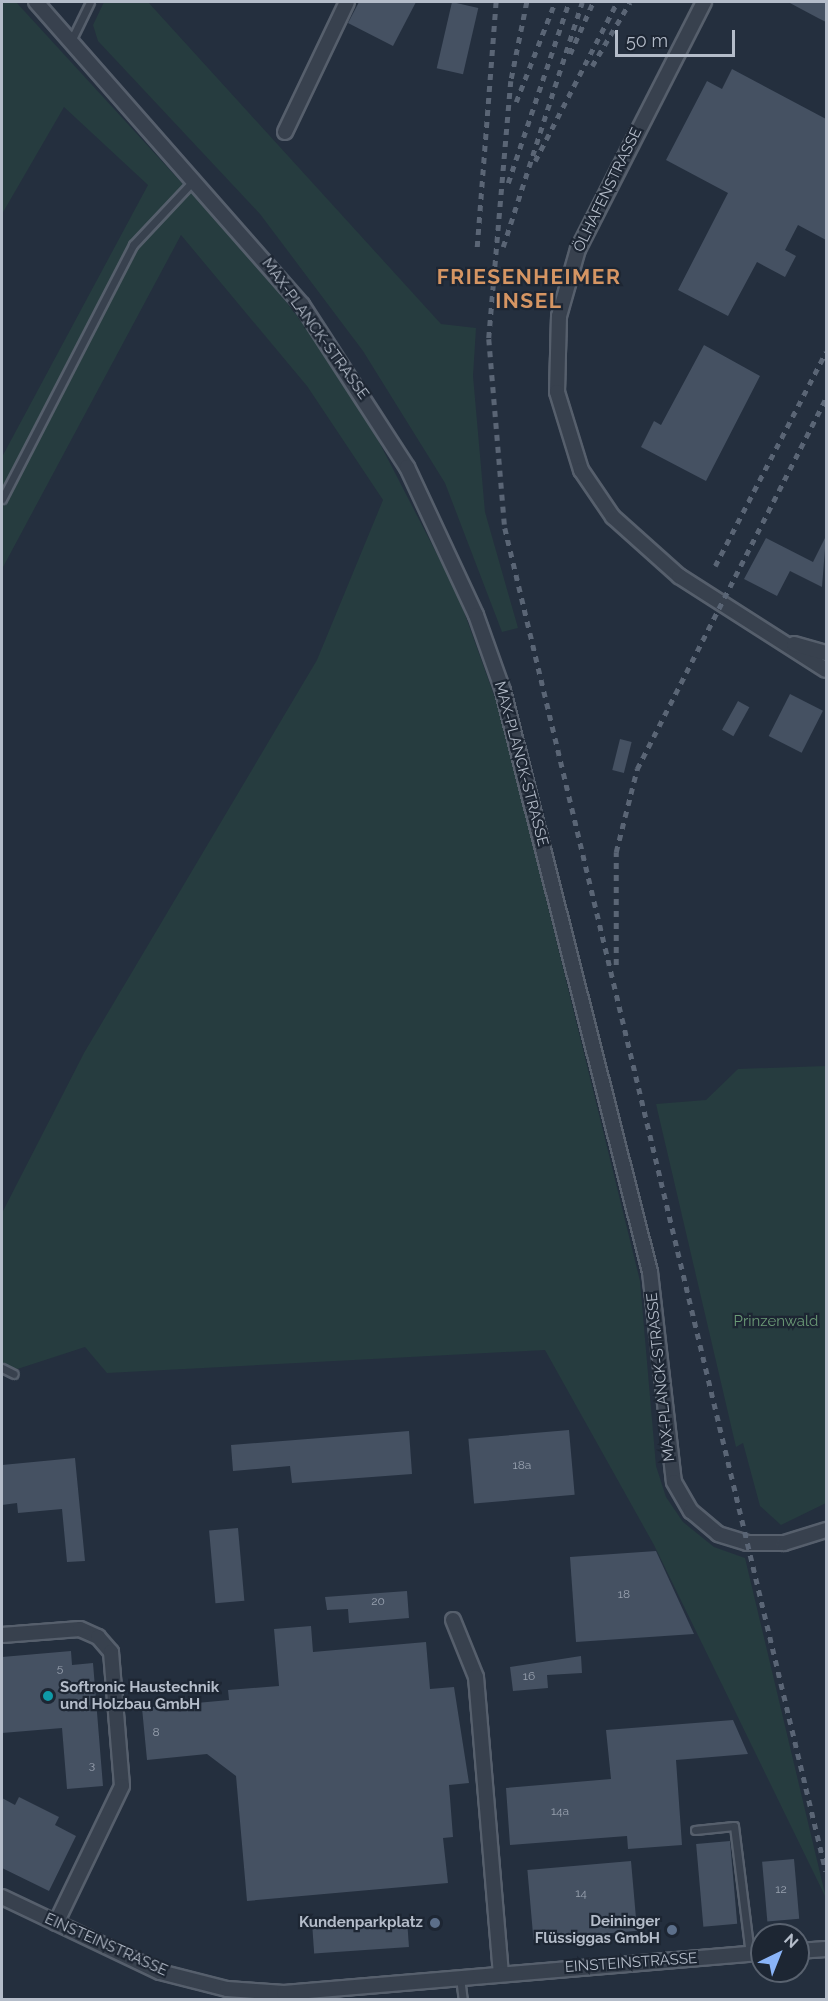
<!DOCTYPE html>
<meta charset="utf-8">
<style>
body{margin:0}
#map{position:relative;width:828px;height:2001px;overflow:hidden;background:#242f3e;font-family:Raleway,sans-serif}
div>[style]{position:absolute}
.green>*{inset:0;background:#263c3f}
.building>*{inset:0;background:#455162;transform-origin:0 0}
.roads{filter:drop-shadow(2px 0 #565f6c) drop-shadow(-2px 0 #565f6c) drop-shadow(0 2px #565f6c) drop-shadow(0 -2px #565f6c)}
.service>*{height:7px;margin:-3.5px;padding:0 3.5px;transform-origin:3.5px;border-radius:3.5px;background:#38414e}
.minor>*{height:14px;margin:-7px;padding:0 7px;transform-origin:7px;border-radius:7px;background:#38414e}
.rail>*{height:4.5px;margin-top:-2.25px;transform-origin:0;background:repeating-linear-gradient(90deg,#5a6575 0 6px,transparent 0 12px)}
.dots>*{width:16px;height:16px;translate:-50% -50%;box-sizing:border-box;border:3px solid #1d2633;border-radius:50%}
span{translate:-50% -50%;white-space:nowrap;text-align:center;line-height:1.15;-webkit-text-stroke:4.5px #1d2633;paint-order:stroke}
.number-label{font-size:12px;color:#98a1af}
.number-label span{-webkit-text-stroke-width:0}
.street-label{font-size:15px;color:#b4bcc9}
.park-label{font-size:15px;color:#6b9a76}
.poi-label{font-size:15px;color:#b4bcc9;font-weight:700}
.left{translate:0 -50%;text-align:left}
.right{translate:-100% -50%;text-align:right}
.district-label{font-size:21px;color:#d59563;font-weight:700;letter-spacing:1.5px}
.frame{position:absolute;inset:0;border:3px solid #b4bcc9;pointer-events:none}
.north{position:absolute;left:750px;top:1923px;width:60px;height:60px;box-sizing:border-box;background:#1d2633;border:2px solid #59626f;border-radius:50%;rotate:43deg;font-size:16px;font-weight:700;line-height:24px;text-align:center;color:#b4bcc9}
.north::after{content:'';display:block;margin:auto;width:21px;height:27px;background:#8ab4f8;clip-path:polygon(50% 0,100% 100%,50% 72%,0 100%)}
.scale{position:absolute;left:615px;top:30px;width:120px;height:27px;box-sizing:border-box;border:3px solid #b4bcc9;border-top:0;padding-left:8px;font-size:18px;line-height:21px;white-space:nowrap;color:#b4bcc9;-webkit-text-stroke:4px #1d2633;paint-order:stroke}
</style>
<div id="map">
<div class="green">
<div style="clip-path:polygon(2px 2px,16px 2px,258px 266px,319px 344px,361px 407px,458px 595px,500px 712px,640px 1281px,656px 1466px,666px 1497px,683px 1522px,714px 1547px,745px 1558px,826px 1898px,654px 1545px,545px 1350px,107px 1373px,85px 1347px,2px 1374px,2px 1213px,84px 1053px,317px 660px,383px 500px,307px 386px,181px 235px,2px 569px,2px 457px,148px 185px,64px 107px,2px 214px)"></div>
<div style="clip-path:polygon(104px 2px,148px 2px,441px 324px,476px 328px,473px 376px,485px 512px,518px 628px,502px 632px,445px 483px,363px 351px,260px 214px,98px 41px,93px 25px)"></div>
<div style="clip-path:polygon(826px 1066px,826px 1503px,781px 1525px,760px 1506px,743px 1443px,736px 1447px,656px 1104px,706px 1100px,738px 1069px)"></div>
</div>
<div class="building">
<div style="clip-path:polygon(359px 2px,416px 2px,393px 46px,348px 23px)"></div>
<div style="left:452px;top:2px;width:27px;height:68px;rotate:13deg"></div>
<div style="clip-path:polygon(788px 2px,826px 2px,826px 22px,818px 18px)"></div>
<div style="clip-path:polygon(732px 69px,826px 119px,826px 240px,798px 225px,785px 250px,796px 256px,785px 277px,757px 262px,728px 316px,678px 290px,728px 193px,666px 160px,707px 81px,722px 89px)"></div>
<div style="clip-path:polygon(704px 345px,760px 376px,706px 481px,641px 447px,654px 421px,661px 425px)"></div>
<div style="clip-path:polygon(826px 536px,822px 587px,790px 571px,777px 596px,744px 579px,766px 538px,813px 562px)"></div>
<div style="left:790px;top:694px;width:37px;height:47px;rotate:27deg"></div>
<div style="left:738px;top:701px;width:13px;height:33px;rotate:29deg"></div>
<div style="left:620px;top:739px;width:12px;height:32px;rotate:14deg"></div>
<div style="left:569px;top:1430px;width:65px;height:101px;rotate:85deg"></div>
<div style="clip-path:polygon(409px 1431px,412px 1474px,292px 1483px,290px 1466px,233px 1471px,231px 1445px)"></div>
<div style="clip-path:polygon(75px 1458px,85px 1561px,67px 1562px,62px 1509px,18px 1513px,17px 1503px,2px 1505px,2px 1465px)"></div>
<div style="left:238px;top:1528px;width:73px;height:29px;rotate:85deg"></div>
<div style="clip-path:polygon(656px 1551px,694px 1634px,576px 1642px,570px 1557px)"></div>
<div style="clip-path:polygon(407px 1591px,409px 1618px,349px 1623px,348px 1609px,327px 1610px,325px 1597px)"></div>
<div style="clip-path:polygon(311px 1626px,313px 1652px,426px 1642px,430px 1689px,454px 1687px,469px 1783px,449px 1785px,453px 1837px,443px 1838px,448px 1883px,247px 1901px,236px 1776px,207px 1754px,147px 1760px,142px 1708px,229px 1700px,228px 1690px,279px 1686px,274px 1629px)"></div>
<div style="clip-path:polygon(71px 1651px,72px 1665px,93px 1663px,103px 1786px,67px 1789px,62px 1728px,2px 1733px,2px 1657px)"></div>
<div style="clip-path:polygon(581px 1656px,582px 1673px,547px 1675px,548px 1688px,513px 1691px,510px 1667px)"></div>
<div style="clip-path:polygon(733px 1720px,748px 1754px,676px 1760px,682px 1845px,628px 1849px,627px 1836px,510px 1845px,506px 1788px,611px 1779px,606px 1730px)"></div>
<div style="clip-path:polygon(19px 1797px,59px 1817px,55px 1825px,76px 1836px,49px 1891px,2px 1868px,2px 1798px,15px 1805px)"></div>
<div style="left:730px;top:1841px;width:83px;height:34px;rotate:85deg"></div>
<div style="left:794px;top:1859px;width:60px;height:32px;rotate:85deg"></div>
<div style="left:631px;top:1861px;width:70px;height:104px;rotate:85deg"></div>
<div style="left:407px;top:1919px;width:28px;height:95px;rotate:86deg"></div>
</div>
<div class="roads">
<div class="service">
<div style="left:71px;top:41px;width:43px;rotate:-64deg"></div>
<div style="left:2px;top:499px;width:286px;rotate:-62.7deg"></div>
<div style="left:133px;top:245px;width:89px;rotate:-46.8deg"></div>
<div style="left:2px;top:1368px;width:13px;rotate:27deg"></div>
<div style="left:695px;top:1830px;width:39px;rotate:-6deg"></div>
<div style="left:734px;top:1826px;width:129px;rotate:82.9deg"></div>
<div style="left:460px;top:1977px;width:23px;rotate:83deg"></div>
</div>
<div class="minor">
<div style="left:36px;top:2px;width:403px;rotate:48.7deg"></div>
<div style="left:302px;top:305px;width:193px;rotate:57.1deg"></div>
<div style="left:407px;top:467px;width:163px;rotate:65deg"></div>
<div style="left:476px;top:615px;width:81px;rotate:70.4deg"></div>
<div style="left:503px;top:691px;width:599px;rotate:75.8deg"></div>
<div style="left:650px;top:1272px;width:211px;rotate:83.5deg"></div>
<div style="left:674px;top:1482px;width:34px;rotate:60deg"></div>
<div style="left:691px;top:1511px;width:35px;rotate:40deg"></div>
<div style="left:718px;top:1534px;width:30px;rotate:17deg"></div>
<div style="left:747px;top:1543px;width:37px"></div>
<div style="left:784px;top:1543px;width:44px;rotate:-17.2deg"></div>
<div style="left:704px;top:2px;width:277px;rotate:117deg"></div>
<div style="left:578px;top:249px;width:70px;rotate:105.8deg"></div>
<div style="left:559px;top:316px;width:76px;rotate:91.5deg"></div>
<div style="left:557px;top:392px;width:82px;rotate:72.9deg"></div>
<div style="left:581px;top:470px;width:57px;rotate:55.8deg"></div>
<div style="left:613px;top:517px;width:89px;rotate:41.8deg"></div>
<div style="left:679px;top:576px;width:174px;rotate:32.6deg"></div>
<div style="left:285px;top:132px;width:144px;rotate:-64.5deg"></div>
<div style="left:794px;top:644px;width:33px;rotate:16deg"></div>
<div style="left:453px;top:1620px;width:61px;rotate:68deg"></div>
<div style="left:476px;top:1677px;width:297px;rotate:85.2deg"></div>
<div style="left:2px;top:1635px;width:78px;rotate:-4.4deg"></div>
<div style="left:80px;top:1629px;width:20px;rotate:24deg"></div>
<div style="left:98px;top:1637px;width:20px;rotate:49deg"></div>
<div style="left:111px;top:1652px;width:134px;rotate:85.3deg"></div>
<div style="left:122px;top:1786px;width:152px;rotate:115.7deg"></div>
<div style="left:2px;top:1897px;width:175px;rotate:25.4deg"></div>
<div style="left:160px;top:1972px;width:69px;rotate:14.2deg"></div>
<div style="left:227px;top:1989px;width:57px;rotate:4deg"></div>
<div style="left:284px;top:1993px;width:480px;rotate:-4.8deg"></div>
<div style="left:798px;top:1951px;width:28px;rotate:-4deg"></div>
</div>
</div>
<div class="rail">
<div style="left:527px;top:2px;width:81px;rotate:101.4deg"></div>
<div style="left:511px;top:81px;width:259px;rotate:94.9deg"></div>
<div style="left:489px;top:339px;width:190px;rotate:85.2deg"></div>
<div style="left:505px;top:528px;width:1381px;rotate:76.56deg"></div>
<div style="left:570px;top:54px;width:57px;rotate:-66.1deg"></div>
<div style="left:592px;top:66px;width:74px;rotate:-59.3deg"></div>
<div style="left:516px;top:102px;width:107px;rotate:-68.7deg"></div>
<div style="left:535px;top:161px;width:179px;rotate:-62.7deg"></div>
<div style="left:508px;top:183px;width:191px;rotate:-71.4deg"></div>
<div style="left:477px;top:247px;width:246px;rotate:-85.6deg"></div>
<div style="left:503px;top:247px;width:257px;rotate:-72.1deg"></div>
<div style="left:715px;top:566px;width:241px;rotate:-62.6deg"></div>
<div style="left:616px;top:965px;width:113px;rotate:-90deg"></div>
<div style="left:616px;top:852px;width:86px;rotate:-75.8deg"></div>
<div style="left:637px;top:769px;width:416px;rotate:-63deg"></div>
</div>
<div class="dots">
<div style="left:48px;top:1696px;background:#0f9aa8"></div>
<div style="left:435px;top:1923px;background:#5c6f8a"></div>
<div style="left:672px;top:1930px;background:#5c6f8a"></div>
</div>
<div class="number-label">
<span style="left:522px;top:1466px">18a</span>
<span style="left:624px;top:1595px">18</span>
<span style="left:378px;top:1602px">20</span>
<span style="left:60px;top:1669px">5</span>
<span style="left:529px;top:1677px">16</span>
<span style="left:156px;top:1733px">8</span>
<span style="left:92px;top:1766px">3</span>
<span style="left:560px;top:1812px">14a</span>
<span style="left:781px;top:1890px">12</span>
<span style="left:581px;top:1894px">14</span>
</div>
<div class="street-label">
<span style="left:608px;top:190px;rotate:-64deg">ÖLHAFENSTRASSE</span>
<span style="left:315px;top:329px;rotate:54deg">MAX-PLANCK-STRASSE</span>
<span style="left:521px;top:764px;rotate:75deg">MAX-PLANCK-STRASSE</span>
<span style="left:661px;top:1377px;rotate:-96deg">MAX-PLANCK-STRASSE</span>
<span style="left:106px;top:1945px;rotate:24deg">EINSTEINSTRASSE</span>
<span style="left:631px;top:1963px;rotate:-4deg">EINSTEINSTRASSE</span>
</div>
<div class="park-label">
<span style="left:776px;top:1322px">Prinzenwald</span>
</div>
<div class="poi-label">
<span class="left" style="left:60px;top:1696px">Softronic Haustechnik<br>und Holzbau GmbH</span>
<span class="right" style="left:660px;top:1930px">Deininger<br>Flüssiggas GmbH</span>
<span class="right" style="left:423px;top:1923px">Kundenparkplatz</span>
</div>
<div class="district-label">
<span style="left:529px;top:289px">FRIESENHEIMER<br>INSEL</span>
</div>
<div class="frame"></div>
<div class="north">N</div>
<div class="scale">50 m</div>
</div>
